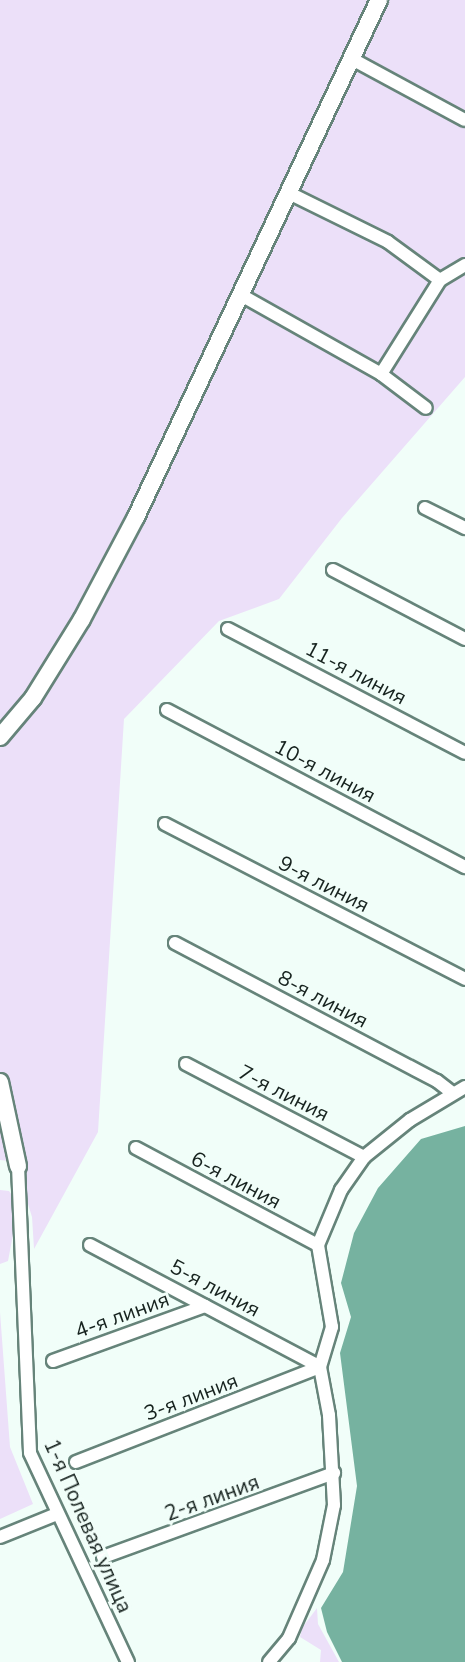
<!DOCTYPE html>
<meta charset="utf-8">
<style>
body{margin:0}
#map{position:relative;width:465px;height:1662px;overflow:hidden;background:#f1fef9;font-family:"Nunito Sans",sans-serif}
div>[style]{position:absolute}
.green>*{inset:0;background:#ece0f9}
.water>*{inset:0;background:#76b2a0}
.roads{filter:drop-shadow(2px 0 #66847a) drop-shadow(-2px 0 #66847a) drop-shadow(0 2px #66847a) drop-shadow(0 -2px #66847a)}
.street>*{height:12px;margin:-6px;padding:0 6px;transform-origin:6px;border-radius:6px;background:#fff}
.secondary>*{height:16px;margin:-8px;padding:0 8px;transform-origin:8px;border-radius:8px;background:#fff}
span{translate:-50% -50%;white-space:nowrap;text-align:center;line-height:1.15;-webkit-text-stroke:6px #f1fef9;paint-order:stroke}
.street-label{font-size:21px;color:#16221e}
</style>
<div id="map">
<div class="green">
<div style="clip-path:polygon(0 0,465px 0,465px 377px,342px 518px,279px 599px,219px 621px,124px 719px,98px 1132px,34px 1249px,32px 1217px,24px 1191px,9px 1161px,0 1160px)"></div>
<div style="clip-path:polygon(0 1190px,9px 1191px,14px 1198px,16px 1218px,8px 1261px,0 1264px)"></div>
<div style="clip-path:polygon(0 1312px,10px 1447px,33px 1504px,0 1519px)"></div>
<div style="clip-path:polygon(317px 1608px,318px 1624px,339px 1662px,320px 1662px,321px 1650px,300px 1637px,302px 1628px)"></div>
</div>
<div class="water">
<div style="clip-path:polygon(465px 1126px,465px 1662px,342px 1662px,327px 1632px,321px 1608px,343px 1572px,357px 1486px,340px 1353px,351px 1317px,341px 1283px,354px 1233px,378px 1188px,421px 1139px)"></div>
</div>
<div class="roads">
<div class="street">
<div style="left:352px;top:59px;width:128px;rotate:28.4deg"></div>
<div style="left:289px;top:193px;width:110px;rotate:26.3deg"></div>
<div style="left:388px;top:242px;width:64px;rotate:36.2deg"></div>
<div style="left:241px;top:295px;width:161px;rotate:29.4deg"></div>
<div style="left:381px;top:374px;width:56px;rotate:37.1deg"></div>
<div style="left:381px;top:374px;width:111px;rotate:-57.9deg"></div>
<div style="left:440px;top:280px;width:29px;rotate:-31deg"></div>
<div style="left:425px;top:508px;width:45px;rotate:26.6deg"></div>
<div style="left:333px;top:570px;width:149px;rotate:27.6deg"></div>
<div style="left:228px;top:629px;width:267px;rotate:27.6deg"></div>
<div style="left:167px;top:710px;width:337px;rotate:27.8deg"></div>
<div style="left:165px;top:824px;width:338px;rotate:27.3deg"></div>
<div style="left:175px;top:943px;width:296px;rotate:27.8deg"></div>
<div style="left:437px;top:1081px;width:18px;rotate:38deg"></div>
<div style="left:186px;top:1064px;width:201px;rotate:27.6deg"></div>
<div style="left:136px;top:1148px;width:206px;rotate:28.1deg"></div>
<div style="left:18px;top:1166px;width:287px;rotate:87.6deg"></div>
<div style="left:30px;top:1453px;width:231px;rotate:64.9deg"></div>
<div style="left:90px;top:1245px;width:260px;rotate:27.9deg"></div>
<div style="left:53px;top:1361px;width:162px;rotate:-19.9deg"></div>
<div style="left:76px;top:1462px;width:262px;rotate:-21.3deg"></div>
<div style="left:0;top:1537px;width:61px;rotate:-22deg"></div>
<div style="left:103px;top:1557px;width:246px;rotate:-20deg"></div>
<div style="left:269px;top:1662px;width:31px;rotate:-50deg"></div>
<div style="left:289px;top:1638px;width:85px;rotate:-66.4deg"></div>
<div style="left:323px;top:1560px;width:56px;rotate:-78.7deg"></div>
<div style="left:334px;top:1505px;width:90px;rotate:-93.2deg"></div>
<div style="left:329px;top:1415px;width:49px;rotate:-100.6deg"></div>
<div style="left:320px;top:1367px;width:42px;rotate:-73.3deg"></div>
<div style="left:332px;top:1327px;width:83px;rotate:-99.7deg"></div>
<div style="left:318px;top:1245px;width:60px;rotate:-67.3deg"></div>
<div style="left:341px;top:1190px;width:40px;rotate:-55.1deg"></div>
<div style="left:364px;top:1157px;width:59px;rotate:-38.8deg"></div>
<div style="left:410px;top:1120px;width:64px;rotate:-31deg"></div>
</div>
<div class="secondary">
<div style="left:0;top:737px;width:51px;rotate:-49.8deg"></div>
<div style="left:33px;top:698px;width:93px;rotate:-58.2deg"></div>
<div style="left:82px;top:619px;width:115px;rotate:-62.1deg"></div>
<div style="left:136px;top:517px;width:571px;rotate:-64.83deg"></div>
<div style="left:0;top:1082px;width:86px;rotate:77.9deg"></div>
</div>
</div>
<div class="street-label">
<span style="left:356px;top:673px;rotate:28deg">11-я линия</span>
<span style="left:325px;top:771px;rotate:28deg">10-я линия</span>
<span style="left:324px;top:884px;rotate:27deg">9-я линия</span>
<span style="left:323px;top:999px;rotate:28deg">8-я линия</span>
<span style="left:284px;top:1093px;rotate:27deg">7-я линия</span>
<span style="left:236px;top:1180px;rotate:28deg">6-я линия</span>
<span style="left:215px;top:1288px;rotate:28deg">5-я линия</span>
<span style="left:122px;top:1315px;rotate:-20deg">4-я линия</span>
<span style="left:191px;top:1397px;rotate:-21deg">3-я линия</span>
<span style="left:212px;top:1498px;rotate:-20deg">2-я линия</span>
<span style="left:88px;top:1526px;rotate:66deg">1-я Полевая улица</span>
</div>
</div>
